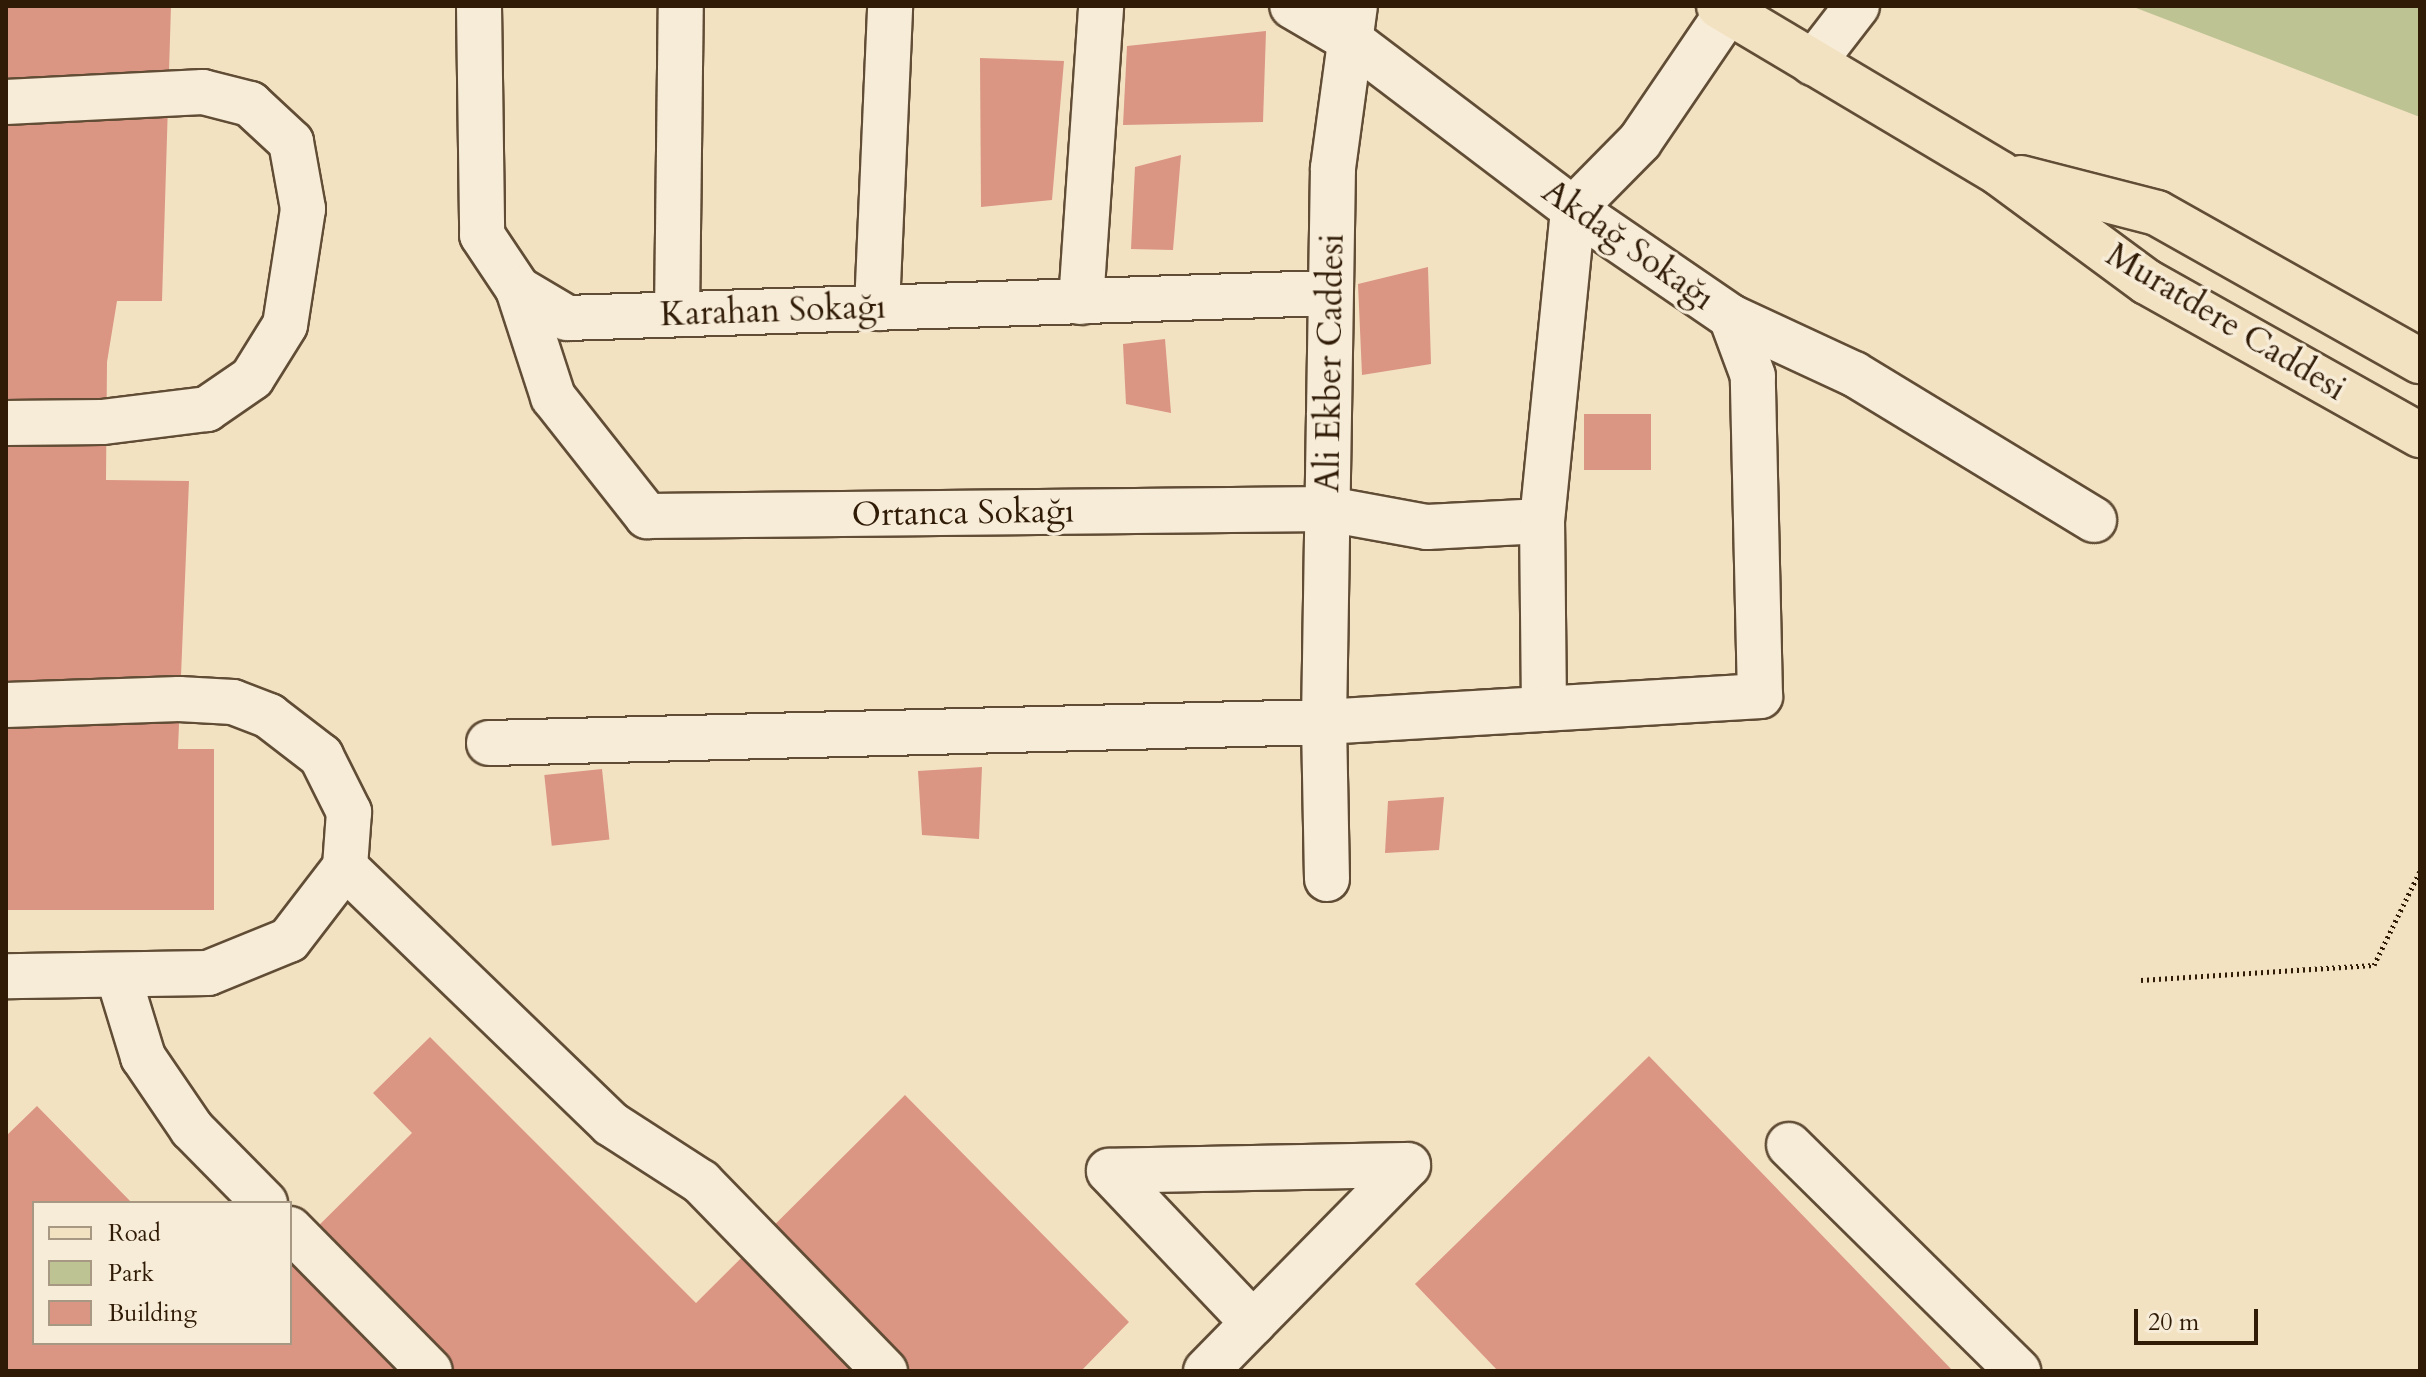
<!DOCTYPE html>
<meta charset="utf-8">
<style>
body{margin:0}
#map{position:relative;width:2426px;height:1377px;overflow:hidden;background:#f3e2c2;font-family:Cardo,serif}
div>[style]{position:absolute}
.green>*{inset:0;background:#bdc392}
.building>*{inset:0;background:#da9583;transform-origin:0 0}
.path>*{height:5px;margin-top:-2.5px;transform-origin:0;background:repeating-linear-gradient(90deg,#301b07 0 2px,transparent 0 6px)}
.roads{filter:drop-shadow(2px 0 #614d36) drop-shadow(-2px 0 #614d36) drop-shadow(0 2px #614d36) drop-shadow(0 -2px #614d36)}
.minor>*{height:44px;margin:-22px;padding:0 22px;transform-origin:22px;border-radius:22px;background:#f7ecd7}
.major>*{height:44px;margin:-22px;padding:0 22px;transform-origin:22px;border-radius:22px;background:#f3e2c2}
span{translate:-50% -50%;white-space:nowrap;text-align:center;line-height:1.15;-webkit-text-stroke:7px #f7ecd7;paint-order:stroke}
.street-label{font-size:34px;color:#301b07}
.frame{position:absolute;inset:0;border:8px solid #301b07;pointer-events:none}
.legend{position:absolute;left:32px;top:1201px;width:260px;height:144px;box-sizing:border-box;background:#f7ecd7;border:2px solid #a79884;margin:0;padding:10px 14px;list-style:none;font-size:24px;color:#301b07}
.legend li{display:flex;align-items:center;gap:16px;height:40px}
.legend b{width:40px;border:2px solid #a79884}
.scale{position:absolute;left:2134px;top:1309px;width:124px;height:36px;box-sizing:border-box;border:4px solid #301b07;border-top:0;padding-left:10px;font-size:24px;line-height:28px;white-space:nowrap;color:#301b07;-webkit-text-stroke:6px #f7ecd7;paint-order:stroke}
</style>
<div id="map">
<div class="green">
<div style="clip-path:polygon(2131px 6px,2420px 6px,2420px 117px)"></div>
</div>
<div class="building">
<div style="clip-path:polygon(6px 6px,171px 6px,162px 301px,117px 301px,107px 362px,106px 480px,189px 481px,178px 749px,214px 749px,214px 910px,6px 910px)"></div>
<div style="clip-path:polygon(1266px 31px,1263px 122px,1123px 125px,1127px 46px)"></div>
<div style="clip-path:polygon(980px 58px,1064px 61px,1052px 200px,981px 207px)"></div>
<div style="clip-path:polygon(1181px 155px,1173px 250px,1131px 249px,1135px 167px)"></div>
<div style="clip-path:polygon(1428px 267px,1431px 364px,1362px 375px,1358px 284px)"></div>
<div style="clip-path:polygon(1165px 339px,1171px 413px,1126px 404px,1123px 344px)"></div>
<div style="left:1584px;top:414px;width:67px;height:56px"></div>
<div style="clip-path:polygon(982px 767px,979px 839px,922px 835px,918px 771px)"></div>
<div style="left:602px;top:769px;width:71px;height:58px;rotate:84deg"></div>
<div style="clip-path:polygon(1444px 797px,1439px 850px,1385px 853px,1388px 801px)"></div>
<div style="clip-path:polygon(430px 1037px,696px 1303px,905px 1095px,1129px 1322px,1081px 1371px,6px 1371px,6px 1136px,37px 1106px,132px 1203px,34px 1203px,34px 1343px,290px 1343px,290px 1254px,412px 1133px,373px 1093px)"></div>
<div style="clip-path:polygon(1649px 1056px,1953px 1371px,1498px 1371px,1415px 1284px)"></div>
</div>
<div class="path">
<div style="left:2141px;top:980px;width:233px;rotate:-3.7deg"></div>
<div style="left:2374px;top:965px;width:105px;rotate:-63.9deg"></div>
</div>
<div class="roads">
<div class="minor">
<div style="left:479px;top:6px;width:229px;rotate:89.2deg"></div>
<div style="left:482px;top:235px;width:65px;rotate:56.3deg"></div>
<div style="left:518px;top:289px;width:57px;rotate:30.6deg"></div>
<div style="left:567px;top:318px;width:763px;rotate:-1.88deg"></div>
<div style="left:1813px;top:63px;width:72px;rotate:-52.3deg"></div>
<div style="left:6px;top:102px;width:197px;rotate:-2.9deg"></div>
<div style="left:203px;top:92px;width:49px;rotate:14.3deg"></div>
<div style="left:250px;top:104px;width:56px;rotate:42.8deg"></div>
<div style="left:291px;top:142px;width:68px;rotate:79.8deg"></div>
<div style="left:303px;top:209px;width:117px;rotate:98.8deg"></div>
<div style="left:285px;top:325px;width:62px;rotate:121.9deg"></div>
<div style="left:252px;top:378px;width:55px;rotate:145.4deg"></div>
<div style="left:207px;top:409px;width:106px;rotate:172.9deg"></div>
<div style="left:102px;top:422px;width:96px;rotate:179.4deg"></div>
<div style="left:518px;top:289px;width:114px;rotate:72deg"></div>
<div style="left:553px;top:397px;width:152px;rotate:51.7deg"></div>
<div style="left:647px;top:516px;width:681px;rotate:-0.59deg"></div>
<div style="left:1328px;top:509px;width:101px;rotate:10.3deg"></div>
<div style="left:1427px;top:527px;width:115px;rotate:-3deg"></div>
<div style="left:1081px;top:302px;width:297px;rotate:-86.1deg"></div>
<div style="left:877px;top:308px;width:302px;rotate:-87.5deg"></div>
<div style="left:677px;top:314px;width:308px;rotate:-89.3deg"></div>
<div style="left:1731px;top:317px;width:136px;rotate:24.9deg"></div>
<div style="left:1854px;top:374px;width:281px;rotate:31.3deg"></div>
<div style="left:6px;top:705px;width:173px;rotate:-2deg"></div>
<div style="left:179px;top:699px;width:54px;rotate:3.2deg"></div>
<div style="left:233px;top:702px;width:39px;rotate:21deg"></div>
<div style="left:269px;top:716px;width:66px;rotate:37.6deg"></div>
<div style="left:321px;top:756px;width:63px;rotate:63.4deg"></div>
<div style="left:349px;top:812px;width:55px;rotate:94.2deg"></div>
<div style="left:345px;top:867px;width:92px;rotate:127.5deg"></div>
<div style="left:289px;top:940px;width:87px;rotate:157.8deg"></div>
<div style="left:208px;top:973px;width:202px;rotate:179.1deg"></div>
<div style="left:1544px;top:709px;width:188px;rotate:-90.6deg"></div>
<div style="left:1542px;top:521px;width:314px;rotate:-84.3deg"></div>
<div style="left:1573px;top:209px;width:95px;rotate:-45.4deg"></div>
<div style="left:1640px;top:141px;width:155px;rotate:-55.8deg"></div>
<div style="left:1727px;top:13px;width:17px;rotate:-25deg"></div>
<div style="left:489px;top:743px;width:835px;rotate:-1.44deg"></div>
<div style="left:1324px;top:722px;width:437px;rotate:-3.4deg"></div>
<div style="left:1760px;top:696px;width:320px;rotate:-91.3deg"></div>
<div style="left:1753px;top:376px;width:63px;rotate:-110.4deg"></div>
<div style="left:1731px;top:317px;width:191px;rotate:-145.6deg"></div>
<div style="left:1573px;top:209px;width:280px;rotate:-142.8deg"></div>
<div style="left:1350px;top:40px;width:67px;rotate:-149.6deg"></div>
<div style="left:345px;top:867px;width:370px;rotate:44deg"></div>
<div style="left:611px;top:1124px;width:107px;rotate:32.8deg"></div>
<div style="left:701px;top:1182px;width:264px;rotate:45.8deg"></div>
<div style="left:1327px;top:879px;width:157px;rotate:-91.1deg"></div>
<div style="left:1324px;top:722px;width:554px;rotate:-89.07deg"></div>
<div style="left:1333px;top:168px;width:163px;rotate:-82.3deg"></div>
<div style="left:118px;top:975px;width:86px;rotate:73deg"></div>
<div style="left:143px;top:1057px;width:87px;rotate:55.8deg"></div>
<div style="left:192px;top:1129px;width:104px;rotate:45.4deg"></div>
<div style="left:1789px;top:1145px;width:322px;rotate:44.6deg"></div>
<div style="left:290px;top:1229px;width:199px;rotate:45.4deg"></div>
<div style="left:1206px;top:1371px;width:67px;rotate:-45.6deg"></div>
<div style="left:1253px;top:1323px;width:221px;rotate:-45.5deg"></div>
<div style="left:1408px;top:1165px;width:299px;rotate:178.9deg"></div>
<div style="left:1109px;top:1171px;width:209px;rotate:46.5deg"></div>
</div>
<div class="major">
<div style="left:1719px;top:6px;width:326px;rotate:30.8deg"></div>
<div style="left:1999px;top:173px;width:184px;rotate:36.4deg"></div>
<div style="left:2147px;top:282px;width:313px;rotate:29.3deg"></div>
<div style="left:2021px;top:178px;width:140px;rotate:14.4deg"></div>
<div style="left:2157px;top:213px;width:302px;rotate:29.4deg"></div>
</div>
</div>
<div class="street-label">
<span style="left:1628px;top:245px;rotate:35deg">Akdağ Sokağı</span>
<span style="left:773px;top:311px;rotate:-2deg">Karahan Sokağı</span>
<span style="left:2226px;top:322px;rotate:31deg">Muratdere Caddesi</span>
<span style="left:1330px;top:363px;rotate:-89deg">Ali Ekber Caddesi</span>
<span style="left:963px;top:513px;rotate:-1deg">Ortanca Sokağı</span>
</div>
<div class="frame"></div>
<ul class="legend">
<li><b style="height:10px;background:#f3e2c2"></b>Road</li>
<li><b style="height:22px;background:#bdc392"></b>Park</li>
<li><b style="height:22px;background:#da9583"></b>Building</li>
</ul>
<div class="scale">20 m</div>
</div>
